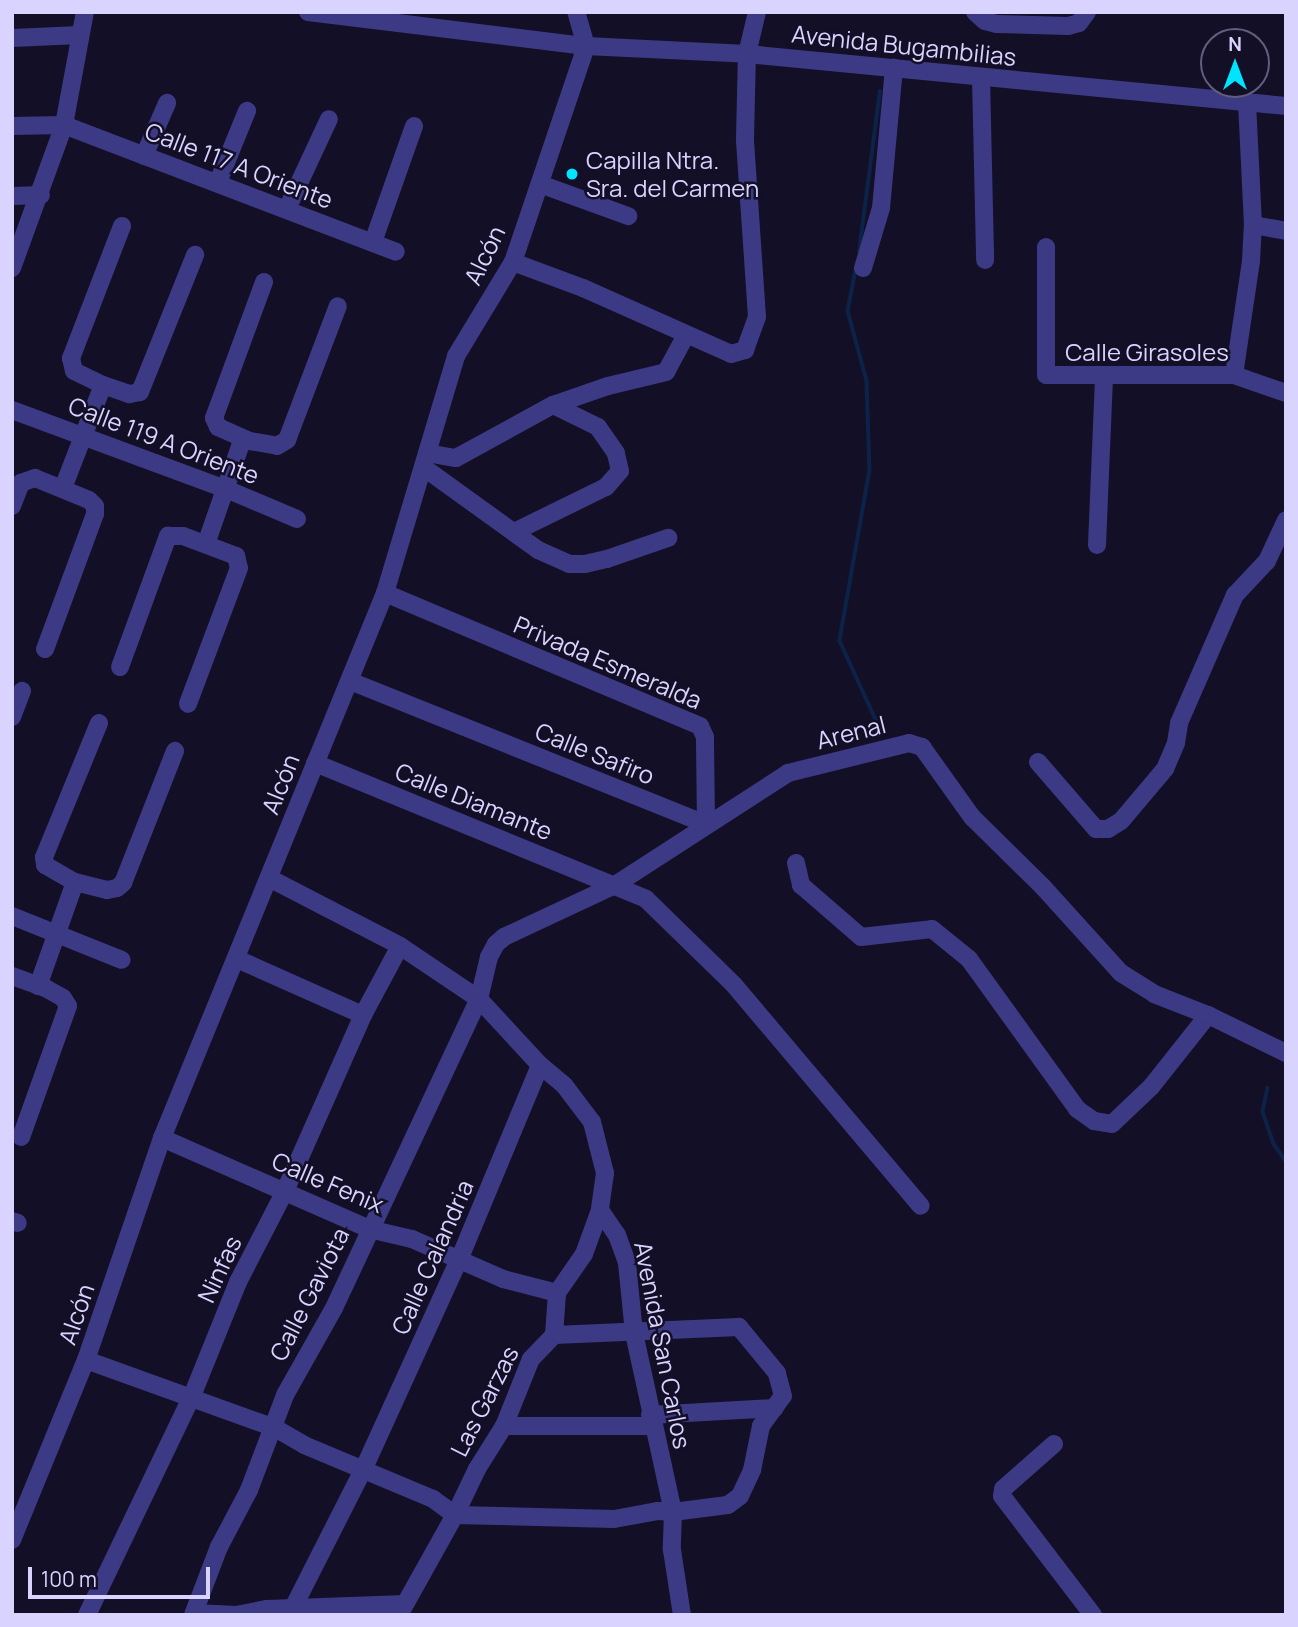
<!DOCTYPE html>
<meta charset="utf-8">
<style>
body{margin:0}
#map{position:relative;width:1298px;height:1627px;overflow:hidden;background:#130f26;font-family:Manrope,sans-serif}
div>[style]{position:absolute}
.stream>*{height:3.5px;margin:-1.75px;padding:0 1.75px;transform-origin:1.75px;border-radius:1.75px;background:#0c2248}
.minor>*{height:18px;margin:-9px;padding:0 9px;transform-origin:9px;border-radius:9px;background:#3d3a85}
.dots>*{width:19px;height:19px;translate:-50% -50%;box-sizing:border-box;border:4px solid #130f26;border-radius:50%}
span{translate:-50% -50%;white-space:nowrap;text-align:center;line-height:1.15;-webkit-text-stroke:5px #130f26;paint-order:stroke}
.street-label{font-size:24px;color:#d9d4ff}
.poi-label{font-size:24px;color:#d9d4ff}
.left{translate:0 -50%;text-align:left}
.frame{position:absolute;inset:0;border:14px solid #d9d4ff;pointer-events:none}
.north{position:absolute;left:1200px;top:28px;width:70px;height:70px;box-sizing:border-box;background:#130f26;border:2px solid #625e7d;border-radius:50%;rotate:0deg;font-size:19px;font-weight:700;line-height:28px;text-align:center;color:#d9d4ff}
.north::after{content:'';display:block;margin:auto;width:24px;height:32px;background:#00e5ff;clip-path:polygon(50% 0,100% 100%,50% 72%,0 100%)}
.scale{position:absolute;left:28px;top:1567px;width:182px;height:32px;box-sizing:border-box;border:4px solid #d9d4ff;border-top:0;padding-left:9px;font-size:21px;line-height:24px;white-space:nowrap;color:#d9d4ff;-webkit-text-stroke:5px #130f26;paint-order:stroke}
</style>
<div id="map">
<div class="stream">
<div style="left:859px;top:252px;width:162px;rotate:-82.6deg"></div>
<div style="left:856px;top:270px;width:42px;rotate:101deg"></div>
<div style="left:848px;top:311px;width:73px;rotate:74.8deg"></div>
<div style="left:867px;top:381px;width:89px;rotate:88.1deg"></div>
<div style="left:870px;top:470px;width:174px;rotate:100deg"></div>
<div style="left:840px;top:641px;width:91px;rotate:65.4deg"></div>
<div style="left:1268px;top:1088px;width:25px;rotate:102deg"></div>
<div style="left:1263px;top:1112px;width:34px;rotate:71deg"></div>
<div style="left:1274px;top:1144px;width:21px;rotate:55deg"></div>
</div>
<div class="minor">
<div style="left:308px;top:12px;width:280px;rotate:7deg"></div>
<div style="left:586px;top:46px;width:161px;rotate:2.8deg"></div>
<div style="left:747px;top:54px;width:542px;rotate:5.51deg"></div>
<div style="left:975px;top:12px;width:13px;rotate:42deg"></div>
<div style="left:985px;top:21px;width:12px;rotate:14deg"></div>
<div style="left:997px;top:24px;width:71px;rotate:1.6deg"></div>
<div style="left:1068px;top:26px;width:11px;rotate:-15deg"></div>
<div style="left:1079px;top:23px;width:14px;rotate:-54deg"></div>
<div style="left:12px;top:38px;width:68px;rotate:-2.5deg"></div>
<div style="left:981px;top:78px;width:182px;rotate:88.7deg"></div>
<div style="left:12px;top:126px;width:52px;rotate:-1.1deg"></div>
<div style="left:64px;top:125px;width:355px;rotate:20.9deg"></div>
<div style="left:144px;top:156px;width:58px;rotate:-66.5deg"></div>
<div style="left:218px;top:182px;width:77px;rotate:-67.8deg"></div>
<div style="left:540px;top:184px;width:94px;rotate:20deg"></div>
<div style="left:12px;top:196px;width:29px;rotate:-2deg"></div>
<div style="left:287px;top:209px;width:99px;rotate:-65deg"></div>
<div style="left:1253px;top:225px;width:34px;rotate:10deg"></div>
<div style="left:122px;top:226px;width:142px;rotate:111.1deg"></div>
<div style="left:71px;top:358px;width:13px;rotate:77deg"></div>
<div style="left:74px;top:371px;width:32px;rotate:26deg"></div>
<div style="left:103px;top:385px;width:28px;rotate:19deg"></div>
<div style="left:129px;top:394px;width:11px;rotate:-10deg"></div>
<div style="left:140px;top:392px;width:148px;rotate:-68.1deg"></div>
<div style="left:373px;top:242px;width:123px;rotate:-70.5deg"></div>
<div style="left:1046px;top:247px;width:128px;rotate:90deg"></div>
<div style="left:1046px;top:375px;width:188px"></div>
<div style="left:1234px;top:375px;width:55px;rotate:19.1deg"></div>
<div style="left:513px;top:262px;width:75px;rotate:20.4deg"></div>
<div style="left:583px;top:288px;width:162px;rotate:24deg"></div>
<div style="left:731px;top:354px;width:15px;rotate:-16deg"></div>
<div style="left:745px;top:350px;width:35px;rotate:-70deg"></div>
<div style="left:757px;top:317px;width:178px;rotate:-93.9deg"></div>
<div style="left:745px;top:139px;width:85px;rotate:-88.7deg"></div>
<div style="left:747px;top:54px;width:43px;rotate:-76.6deg"></div>
<div style="left:12px;top:268px;width:152px;rotate:-70deg"></div>
<div style="left:64px;top:125px;width:115px;rotate:-79.5deg"></div>
<div style="left:863px;top:268px;width:63px;rotate:-73.3deg"></div>
<div style="left:881px;top:208px;width:141px;rotate:-84.7deg"></div>
<div style="left:264px;top:282px;width:145px;rotate:110.2deg"></div>
<div style="left:214px;top:418px;width:10px;rotate:66deg"></div>
<div style="left:218px;top:427px;width:35px;rotate:24deg"></div>
<div style="left:250px;top:441px;width:27px;rotate:10deg"></div>
<div style="left:277px;top:446px;width:12px;rotate:-31deg"></div>
<div style="left:287px;top:440px;width:143px;rotate:-69.2deg"></div>
<div style="left:1234px;top:375px;width:115px;rotate:-81.5deg"></div>
<div style="left:1251px;top:261px;width:36px;rotate:-87deg"></div>
<div style="left:1253px;top:225px;width:121px;rotate:-92.8deg"></div>
<div style="left:12px;top:410px;width:228px;rotate:20.3deg"></div>
<div style="left:226px;top:489px;width:77px;rotate:22.9deg"></div>
<div style="left:427px;top:453px;width:29px;rotate:10deg"></div>
<div style="left:456px;top:458px;width:111px;rotate:-28.7deg"></div>
<div style="left:553px;top:405px;width:58px;rotate:-19.1deg"></div>
<div style="left:608px;top:386px;width:60px;rotate:-13.6deg"></div>
<div style="left:666px;top:372px;width:42px;rotate:-61.6deg"></div>
<div style="left:423px;top:467px;width:142px;rotate:35.8deg"></div>
<div style="left:538px;top:550px;width:34px;rotate:24deg"></div>
<div style="left:569px;top:564px;width:16px"></div>
<div style="left:585px;top:564px;width:23px;rotate:-13deg"></div>
<div style="left:607px;top:559px;width:65px;rotate:-19deg"></div>
<div style="left:63px;top:488px;width:110px;rotate:-68.8deg"></div>
<div style="left:12px;top:506px;width:25px;rotate:-69deg"></div>
<div style="left:21px;top:483px;width:15px;rotate:-20deg"></div>
<div style="left:35px;top:478px;width:58px;rotate:22.2deg"></div>
<div style="left:89px;top:500px;width:8px;rotate:45deg"></div>
<div style="left:95px;top:506px;width:8px;rotate:90deg"></div>
<div style="left:95px;top:514px;width:144px;rotate:110.3deg"></div>
<div style="left:516px;top:531px;width:100px;rotate:-26.1deg"></div>
<div style="left:606px;top:487px;width:21px;rotate:-49deg"></div>
<div style="left:620px;top:471px;width:18px;rotate:-103deg"></div>
<div style="left:616px;top:453px;width:32px;rotate:-125deg"></div>
<div style="left:598px;top:427px;width:50px;rotate:-153.9deg"></div>
<div style="left:206px;top:544px;width:112px;rotate:-70.8deg"></div>
<div style="left:1097px;top:545px;width:168px;rotate:-87.6deg"></div>
<div style="left:120px;top:667px;width:140px;rotate:-69.9deg"></div>
<div style="left:168px;top:536px;width:15px"></div>
<div style="left:183px;top:536px;width:57px;rotate:20.7deg"></div>
<div style="left:236px;top:556px;width:12px;rotate:76deg"></div>
<div style="left:239px;top:568px;width:145px;rotate:110.6deg"></div>
<div style="left:350px;top:681px;width:384px;rotate:21.9deg"></div>
<div style="left:706px;top:824px;width:87px;rotate:-90.7deg"></div>
<div style="left:705px;top:737px;width:12px;rotate:-114deg"></div>
<div style="left:700px;top:726px;width:342px;rotate:-157.1deg"></div>
<div style="left:12px;top:717px;width:28px;rotate:-69deg"></div>
<div style="left:99px;top:723px;width:145px;rotate:112.3deg"></div>
<div style="left:44px;top:857px;width:8px;rotate:83deg"></div>
<div style="left:45px;top:865px;width:34px;rotate:30deg"></div>
<div style="left:75px;top:882px;width:33px;rotate:14deg"></div>
<div style="left:107px;top:890px;width:10px;rotate:-11deg"></div>
<div style="left:117px;top:888px;width:8px;rotate:-40deg"></div>
<div style="left:123px;top:883px;width:142px;rotate:-68.5deg"></div>
<div style="left:1038px;top:762px;width:89px;rotate:49.1deg"></div>
<div style="left:1096px;top:829px;width:12px"></div>
<div style="left:1108px;top:829px;width:15px;rotate:-32deg"></div>
<div style="left:1121px;top:821px;width:68px;rotate:-49.8deg"></div>
<div style="left:1165px;top:769px;width:28px;rotate:-67deg"></div>
<div style="left:1176px;top:743px;width:20px;rotate:-81deg"></div>
<div style="left:1179px;top:723px;width:140px;rotate:-66.4deg"></div>
<div style="left:1235px;top:595px;width:47px;rotate:-46.7deg"></div>
<div style="left:1267px;top:561px;width:45px;rotate:-65.1deg"></div>
<div style="left:315px;top:763px;width:358px;rotate:22.3deg"></div>
<div style="left:646px;top:899px;width:123px;rotate:44.3deg"></div>
<div style="left:734px;top:985px;width:289px;rotate:49.8deg"></div>
<div style="left:796px;top:863px;width:23px;rotate:77deg"></div>
<div style="left:801px;top:885px;width:79px;rotate:40.9deg"></div>
<div style="left:861px;top:937px;width:71px;rotate:-6.4deg"></div>
<div style="left:932px;top:929px;width:48px;rotate:39deg"></div>
<div style="left:969px;top:959px;width:185px;rotate:54.2deg"></div>
<div style="left:1077px;top:1109px;width:21px;rotate:35deg"></div>
<div style="left:1094px;top:1121px;width:18px;rotate:9deg"></div>
<div style="left:1112px;top:1124px;width:54px;rotate:-43.5deg"></div>
<div style="left:1151px;top:1087px;width:92px;rotate:-51.6deg"></div>
<div style="left:269px;top:878px;width:148px;rotate:27.4deg"></div>
<div style="left:400px;top:946px;width:95px;rotate:33.9deg"></div>
<div style="left:479px;top:999px;width:90px;rotate:47.3deg"></div>
<div style="left:540px;top:1065px;width:31px;rotate:40deg"></div>
<div style="left:564px;top:1085px;width:46px;rotate:52.9deg"></div>
<div style="left:592px;top:1122px;width:53px;rotate:75.7deg"></div>
<div style="left:605px;top:1173px;width:37px;rotate:98deg"></div>
<div style="left:600px;top:1210px;width:30px;rotate:56deg"></div>
<div style="left:617px;top:1235px;width:30px;rotate:70deg"></div>
<div style="left:627px;top:1263px;width:70px;rotate:84.3deg"></div>
<div style="left:634px;top:1333px;width:183px;rotate:77.7deg"></div>
<div style="left:673px;top:1512px;width:38px;rotate:92deg"></div>
<div style="left:672px;top:1550px;width:66px;rotate:81.3deg"></div>
<div style="left:12px;top:916px;width:118px;rotate:21.8deg"></div>
<div style="left:237px;top:959px;width:138px;rotate:24deg"></div>
<div style="left:12px;top:976px;width:37px;rotate:20deg"></div>
<div style="left:47px;top:989px;width:18px;rotate:29deg"></div>
<div style="left:63px;top:998px;width:9px;rotate:58deg"></div>
<div style="left:68px;top:1006px;width:139px;rotate:109.7deg"></div>
<div style="left:38px;top:986px;width:110px;rotate:-70.4deg"></div>
<div style="left:162px;top:1138px;width:226px;rotate:23.7deg"></div>
<div style="left:369px;top:1229px;width:44px;rotate:13.1deg"></div>
<div style="left:412px;top:1239px;width:99px;rotate:23.7deg"></div>
<div style="left:503px;top:1279px;width:56px;rotate:14.5deg"></div>
<div style="left:12px;top:1221px;width:6px;rotate:18deg"></div>
<div style="left:86px;top:1360px;width:201px;rotate:19.8deg"></div>
<div style="left:275px;top:1428px;width:34px;rotate:30deg"></div>
<div style="left:304px;top:1445px;width:140px;rotate:22.7deg"></div>
<div style="left:433px;top:1499px;width:27px;rotate:36deg"></div>
<div style="left:455px;top:1515px;width:159px;rotate:1.4deg"></div>
<div style="left:614px;top:1519px;width:45px;rotate:-10.3deg"></div>
<div style="left:658px;top:1511px;width:15px;rotate:4deg"></div>
<div style="left:673px;top:1512px;width:55px;rotate:-7.3deg"></div>
<div style="left:728px;top:1505px;width:15px;rotate:-37deg"></div>
<div style="left:740px;top:1496px;width:29px;rotate:-65deg"></div>
<div style="left:752px;top:1470px;width:45px;rotate:-78.4deg"></div>
<div style="left:761px;top:1426px;width:37px;rotate:-54deg"></div>
<div style="left:783px;top:1396px;width:24px;rotate:-105deg"></div>
<div style="left:777px;top:1373px;width:60px;rotate:-129.6deg"></div>
<div style="left:739px;top:1327px;width:185px;rotate:177.5deg"></div>
<div style="left:650px;top:1415px;width:125px;rotate:-3.2deg"></div>
<div style="left:504px;top:1426px;width:148px"></div>
<div style="left:1054px;top:1444px;width:68px;rotate:138.6deg"></div>
<div style="left:1003px;top:1489px;width:7px;rotate:98deg"></div>
<div style="left:1002px;top:1496px;width:150px;rotate:52.6deg"></div>
<div style="left:12px;top:1540px;width:195px;rotate:-67.7deg"></div>
<div style="left:86px;top:1360px;width:235px;rotate:-71.1deg"></div>
<div style="left:162px;top:1138px;width:589px;rotate:-67.75deg"></div>
<div style="left:385px;top:593px;width:247px;rotate:-73.3deg"></div>
<div style="left:456px;top:356px;width:110px;rotate:-58.8deg"></div>
<div style="left:513px;top:262px;width:228px;rotate:-71.3deg"></div>
<div style="left:586px;top:46px;width:35px;rotate:-106deg"></div>
<div style="left:293px;top:1608px;width:157px;rotate:-63.1deg"></div>
<div style="left:364px;top:1468px;width:229px;rotate:-65.5deg"></div>
<div style="left:459px;top:1260px;width:211px;rotate:-67.4deg"></div>
<div style="left:194px;top:1613px;width:43px;rotate:2.7deg"></div>
<div style="left:87px;top:1615px;width:243px;rotate:-64.4deg"></div>
<div style="left:192px;top:1396px;width:123px;rotate:-68deg"></div>
<div style="left:238px;top:1282px;width:102px;rotate:-62.7deg"></div>
<div style="left:285px;top:1191px;width:193px;rotate:-66.1deg"></div>
<div style="left:363px;top:1015px;width:78px;rotate:-61.8deg"></div>
<div style="left:193px;top:1615px;width:73px;rotate:-69.1deg"></div>
<div style="left:219px;top:1547px;width:64px;rotate:-62.2deg"></div>
<div style="left:249px;top:1490px;width:102px;rotate:-69.2deg"></div>
<div style="left:285px;top:1395px;width:100px;rotate:-60.6deg"></div>
<div style="left:334px;top:1308px;width:341px;rotate:-64.9deg"></div>
<div style="left:479px;top:999px;width:43px;rotate:-76.6deg"></div>
<div style="left:489px;top:957px;width:15px;rotate:-62deg"></div>
<div style="left:496px;top:944px;width:11px;rotate:-41deg"></div>
<div style="left:504px;top:937px;width:123px;rotate:-25.1deg"></div>
<div style="left:615px;top:885px;width:206px;rotate:-32.9deg"></div>
<div style="left:788px;top:773px;width:125px;rotate:-13.9deg"></div>
<div style="left:909px;top:743px;width:14px;rotate:17deg"></div>
<div style="left:922px;top:747px;width:86px;rotate:54.5deg"></div>
<div style="left:972px;top:817px;width:100px;rotate:44.6deg"></div>
<div style="left:1043px;top:887px;width:116px;rotate:47.8deg"></div>
<div style="left:1121px;top:973px;width:39px;rotate:32deg"></div>
<div style="left:1154px;top:994px;width:58px;rotate:21.3deg"></div>
<div style="left:1208px;top:1015px;width:87px;rotate:26deg"></div>
<div style="left:236px;top:1615px;width:32px;rotate:-11deg"></div>
<div style="left:267px;top:1609px;width:138px;rotate:-2.1deg"></div>
<div style="left:399px;top:1615px;width:115px;rotate:-60.8deg"></div>
<div style="left:455px;top:1515px;width:51px;rotate:-64.4deg"></div>
<div style="left:477px;top:1469px;width:51px;rotate:-57.9deg"></div>
<div style="left:504px;top:1426px;width:72px;rotate:-68.1deg"></div>
<div style="left:531px;top:1359px;width:33px;rotate:-46deg"></div>
<div style="left:554px;top:1335px;width:42px;rotate:-85.9deg"></div>
<div style="left:557px;top:1293px;width:47px;rotate:-55.3deg"></div>
<div style="left:584px;top:1254px;width:47px;rotate:-70deg"></div>
</div>
<div class="dots">
<div style="left:572px;top:174px;background:#00e5ff"></div>
</div>
<div class="street-label">
<span style="left:904px;top:45px;rotate:6deg">Avenida Bugambilias</span>
<span style="left:239px;top:165px;rotate:21deg">Calle 117 A Oriente</span>
<span style="left:484px;top:255px;rotate:-64deg">Alcón</span>
<span style="left:1147px;top:352px">Calle Girasoles</span>
<span style="left:164px;top:440px;rotate:21deg">Calle 119 A Oriente</span>
<span style="left:608px;top:662px;rotate:23deg">Privada Esmeralda</span>
<span style="left:851px;top:732px;rotate:-14deg">Arenal</span>
<span style="left:595px;top:753px;rotate:22deg">Calle Safiro</span>
<span style="left:280px;top:784px;rotate:-68deg">Alcón</span>
<span style="left:474px;top:801px;rotate:22deg">Calle Diamante</span>
<span style="left:328px;top:1182px;rotate:23deg">Calle Fenix</span>
<span style="left:432px;top:1257px;rotate:-66deg">Calle Calandria</span>
<span style="left:219px;top:1269px;rotate:-65deg">Ninfas</span>
<span style="left:309px;top:1294px;rotate:-63deg">Calle Gaviota</span>
<span style="left:76px;top:1314px;rotate:-71deg">Alcón</span>
<span style="left:663px;top:1345px;rotate:79deg">Avenida San Carlos</span>
<span style="left:484px;top:1401px;rotate:-63deg">Las Garzas</span>
</div>
<div class="poi-label">
<span class="left" style="left:586px;top:174px">Capilla Ntra.<br>Sra. del Carmen</span>
</div>
<div class="frame"></div>
<div class="north">N</div>
<div class="scale">100 m</div>
</div>
